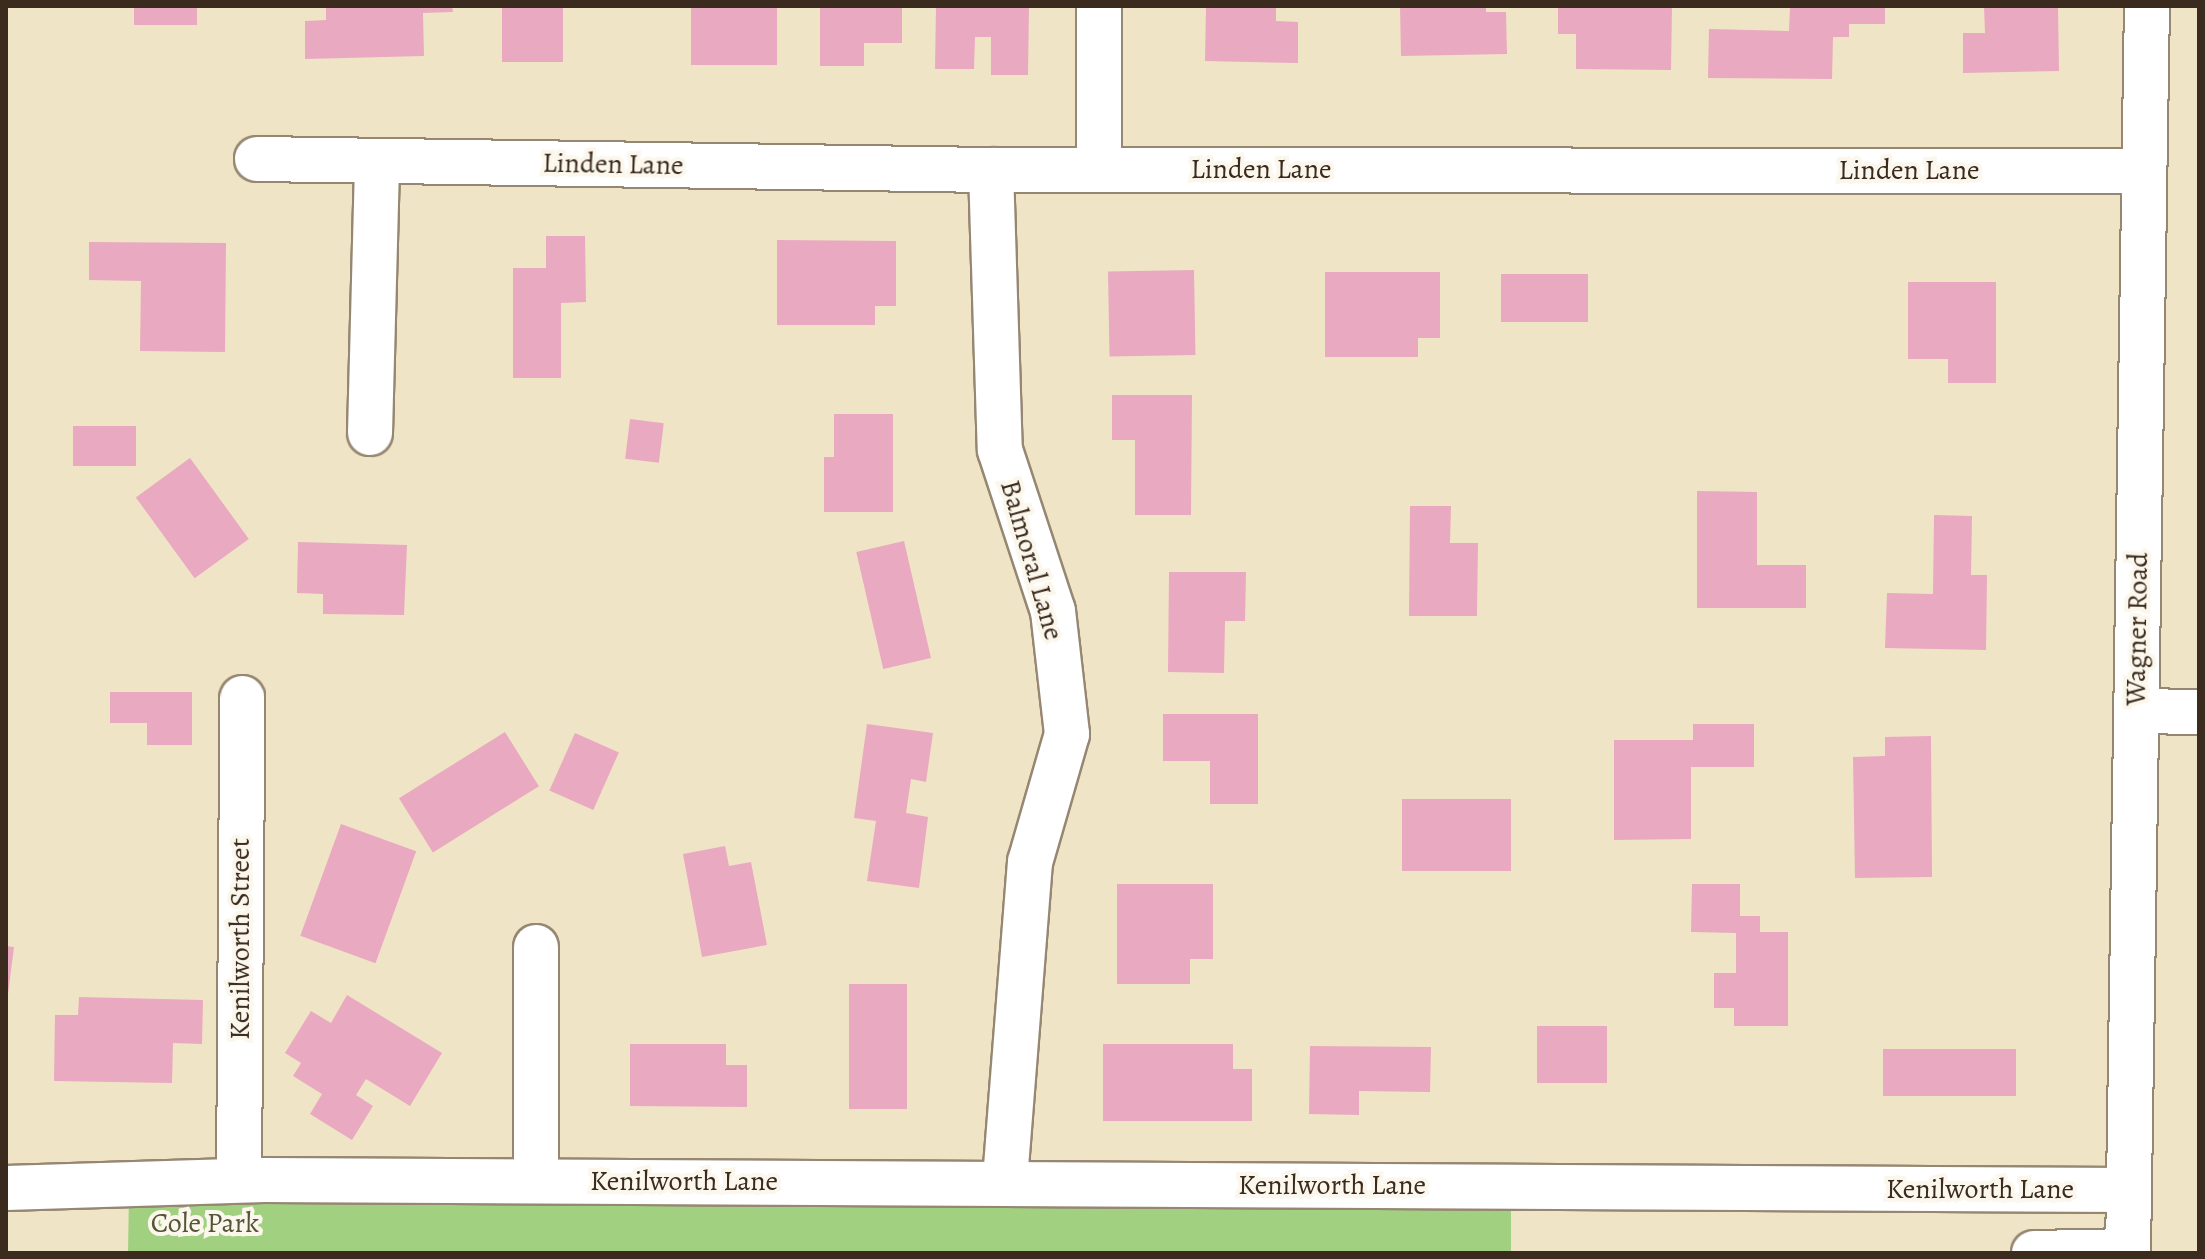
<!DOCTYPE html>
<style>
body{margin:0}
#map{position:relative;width:2205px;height:1259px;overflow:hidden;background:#f0e4c6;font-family:Alegreya,serif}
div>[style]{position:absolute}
.green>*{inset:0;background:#a1d180}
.building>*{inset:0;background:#e9a9c1;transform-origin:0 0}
.roads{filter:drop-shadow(2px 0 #968772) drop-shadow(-2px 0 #968772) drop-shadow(0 2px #968772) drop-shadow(0 -2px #968772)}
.minor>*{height:44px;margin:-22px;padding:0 22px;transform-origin:22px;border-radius:22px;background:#fff}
span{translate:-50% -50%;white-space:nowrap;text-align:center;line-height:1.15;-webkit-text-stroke:8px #fbf7ec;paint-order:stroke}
.street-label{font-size:28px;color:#3b2a1e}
.park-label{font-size:28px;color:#545436}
.frame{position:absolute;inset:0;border:8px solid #3b2a1e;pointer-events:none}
</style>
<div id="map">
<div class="green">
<div style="clip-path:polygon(129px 1191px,1511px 1209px,1511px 1253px,128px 1253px)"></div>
</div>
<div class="building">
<div style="left:134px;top:6px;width:63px;height:19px"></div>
<div style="clip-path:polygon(326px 6px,452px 6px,453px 12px,423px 13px,424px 56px,305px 59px,305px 21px,326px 20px)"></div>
<div style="left:502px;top:6px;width:61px;height:56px"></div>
<div style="left:691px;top:6px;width:86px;height:59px"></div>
<div style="clip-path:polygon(820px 6px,902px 6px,902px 43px,864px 43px,864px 66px,820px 66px)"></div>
<div style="clip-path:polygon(936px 6px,1029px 6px,1028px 75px,991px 75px,991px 37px,975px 37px,974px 69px,935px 69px)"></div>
<div style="clip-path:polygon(1206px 6px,1276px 6px,1276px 21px,1298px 22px,1298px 63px,1205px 61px)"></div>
<div style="clip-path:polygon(1400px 6px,1486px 6px,1486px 12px,1506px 12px,1507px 54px,1401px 56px)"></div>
<div style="clip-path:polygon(1558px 6px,1672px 6px,1671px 70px,1576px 69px,1576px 34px,1558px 34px)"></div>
<div style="clip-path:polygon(1790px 6px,1885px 6px,1885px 24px,1849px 24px,1849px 37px,1833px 37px,1832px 79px,1708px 78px,1709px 29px,1789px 31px)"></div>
<div style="clip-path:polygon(1984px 6px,2058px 6px,2059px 71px,1963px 73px,1963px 33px,1985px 33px)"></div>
<div style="clip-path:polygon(546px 236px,585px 236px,586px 302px,561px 303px,561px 378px,513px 378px,513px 268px,546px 268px)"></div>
<div style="clip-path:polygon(777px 240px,896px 241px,896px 306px,875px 306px,875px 325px,777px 325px)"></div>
<div style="clip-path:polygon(89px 242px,226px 243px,225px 352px,140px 351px,141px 281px,89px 280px)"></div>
<div style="left:1194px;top:270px;width:85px;height:86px;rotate:89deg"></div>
<div style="clip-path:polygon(1325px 272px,1440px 272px,1440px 338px,1418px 338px,1418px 357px,1325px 357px)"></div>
<div style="left:1501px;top:274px;width:87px;height:48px"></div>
<div style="clip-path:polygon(1908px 282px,1996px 282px,1996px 383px,1948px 383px,1948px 359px,1908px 359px)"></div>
<div style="clip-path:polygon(1112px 395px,1192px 395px,1191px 515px,1135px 515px,1135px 440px,1112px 440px)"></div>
<div style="clip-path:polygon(834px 414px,893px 414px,893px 512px,824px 512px,824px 457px,834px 457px)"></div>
<div style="left:630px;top:419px;width:34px;height:40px;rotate:7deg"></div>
<div style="left:73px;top:426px;width:63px;height:40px"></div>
<div style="left:190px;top:458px;width:100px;height:67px;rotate:54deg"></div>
<div style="clip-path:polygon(1697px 491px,1757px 492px,1757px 565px,1806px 565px,1806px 608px,1697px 608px)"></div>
<div style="clip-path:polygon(1410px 506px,1451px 506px,1450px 543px,1478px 543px,1477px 616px,1409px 616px)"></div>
<div style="clip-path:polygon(1934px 515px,1972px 516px,1971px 575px,1987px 575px,1986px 650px,1885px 648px,1887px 593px,1933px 594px)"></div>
<div style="left:904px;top:541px;width:120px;height:49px;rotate:77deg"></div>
<div style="clip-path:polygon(298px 542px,407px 545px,404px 615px,323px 614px,323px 594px,297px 593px)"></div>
<div style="clip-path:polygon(1169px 572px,1246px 572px,1245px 621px,1225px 621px,1224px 673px,1168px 672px)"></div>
<div style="clip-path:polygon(110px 692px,192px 692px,192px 745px,147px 745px,147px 723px,110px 723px)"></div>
<div style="clip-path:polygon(1163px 714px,1258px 714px,1258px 804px,1210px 804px,1210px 761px,1163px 761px)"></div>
<div style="clip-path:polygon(867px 724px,933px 733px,926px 782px,911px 779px,906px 813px,928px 817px,919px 888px,867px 881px,876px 821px,854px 818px)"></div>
<div style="clip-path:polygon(1693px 724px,1754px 724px,1754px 767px,1691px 767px,1691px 839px,1614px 840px,1614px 740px,1693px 740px)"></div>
<div style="left:505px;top:732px;width:64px;height:125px;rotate:58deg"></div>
<div style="left:575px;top:733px;width:48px;height:63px;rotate:24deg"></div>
<div style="clip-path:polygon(1931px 736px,1932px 877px,1855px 878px,1853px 757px,1885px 756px,1885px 737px)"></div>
<div style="left:1402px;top:799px;width:109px;height:72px"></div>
<div style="left:341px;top:824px;width:80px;height:119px;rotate:20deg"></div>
<div style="clip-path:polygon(725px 846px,729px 866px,751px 862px,767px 945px,702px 957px,683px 854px)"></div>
<div style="clip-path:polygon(1117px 884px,1213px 884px,1213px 959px,1190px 959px,1190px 984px,1117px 984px)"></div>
<div style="clip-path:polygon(1692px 884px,1740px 884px,1740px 916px,1760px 916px,1760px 932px,1788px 932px,1788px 1026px,1734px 1026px,1734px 1008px,1714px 1008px,1714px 973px,1736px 973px,1736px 933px,1691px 932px)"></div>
<div style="clip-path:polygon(6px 946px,14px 947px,8px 994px,6px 993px)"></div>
<div style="left:849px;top:984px;width:58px;height:125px"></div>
<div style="clip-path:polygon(347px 995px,442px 1053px,410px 1106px,366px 1079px,356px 1095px,373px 1106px,352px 1140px,310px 1114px,322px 1094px,293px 1076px,301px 1063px,285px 1053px,311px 1011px,331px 1023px)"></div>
<div style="clip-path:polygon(79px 997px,203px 1000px,202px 1044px,173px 1043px,172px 1083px,54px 1081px,55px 1015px,78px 1015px)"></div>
<div style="left:1537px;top:1026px;width:70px;height:57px"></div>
<div style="clip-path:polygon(630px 1044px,726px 1044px,726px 1065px,747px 1065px,747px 1107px,630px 1106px)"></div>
<div style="clip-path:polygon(1103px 1044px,1233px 1044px,1233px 1069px,1252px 1069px,1252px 1121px,1103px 1121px)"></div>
<div style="clip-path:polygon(1310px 1046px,1431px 1047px,1430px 1092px,1359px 1091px,1359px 1115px,1309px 1114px)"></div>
<div style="left:2016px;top:1049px;width:47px;height:133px;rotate:90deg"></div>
</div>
<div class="roads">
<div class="minor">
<div style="left:257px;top:159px;width:734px;rotate:0.86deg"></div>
<div style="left:991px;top:170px;width:1153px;rotate:0.05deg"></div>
<div style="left:1099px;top:169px;width:163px;rotate:-90deg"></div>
<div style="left:991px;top:170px;width:280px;rotate:88.2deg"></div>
<div style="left:1000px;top:450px;width:169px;rotate:71.8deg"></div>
<div style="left:1053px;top:611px;width:124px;rotate:83.5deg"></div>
<div style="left:1067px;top:734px;width:133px;rotate:106.1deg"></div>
<div style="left:1030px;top:862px;width:322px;rotate:94.5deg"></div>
<div style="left:370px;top:433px;width:272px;rotate:-88.5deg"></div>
<div style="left:2136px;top:711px;width:63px;rotate:0.9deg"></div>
<div style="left:536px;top:947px;width:234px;rotate:90deg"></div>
<div style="left:239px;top:1180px;width:482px;rotate:-89.6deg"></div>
<div style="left:6px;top:1188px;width:258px;rotate:-1.8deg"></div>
<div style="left:264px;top:1180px;width:1864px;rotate:0.31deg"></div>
<div style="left:2034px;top:1253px;width:94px;rotate:-1.2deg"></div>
<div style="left:2128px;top:1253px;width:1247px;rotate:-89.13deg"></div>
</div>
</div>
<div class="street-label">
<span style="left:613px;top:164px;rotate:1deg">Linden Lane</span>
<span style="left:1261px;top:169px">Linden Lane</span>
<span style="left:1909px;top:170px">Linden Lane</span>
<span style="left:1032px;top:560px;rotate:74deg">Balmoral Lane</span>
<span style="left:2137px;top:629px;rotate:-89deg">Wagner Road</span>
<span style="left:240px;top:939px;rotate:-90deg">Kenilworth Street</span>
<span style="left:684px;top:1181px">Kenilworth Lane</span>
<span style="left:1332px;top:1185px">Kenilworth Lane</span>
<span style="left:1980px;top:1189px">Kenilworth Lane</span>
</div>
<div class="park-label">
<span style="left:205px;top:1223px">Cole Park</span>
</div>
<div class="frame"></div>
</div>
